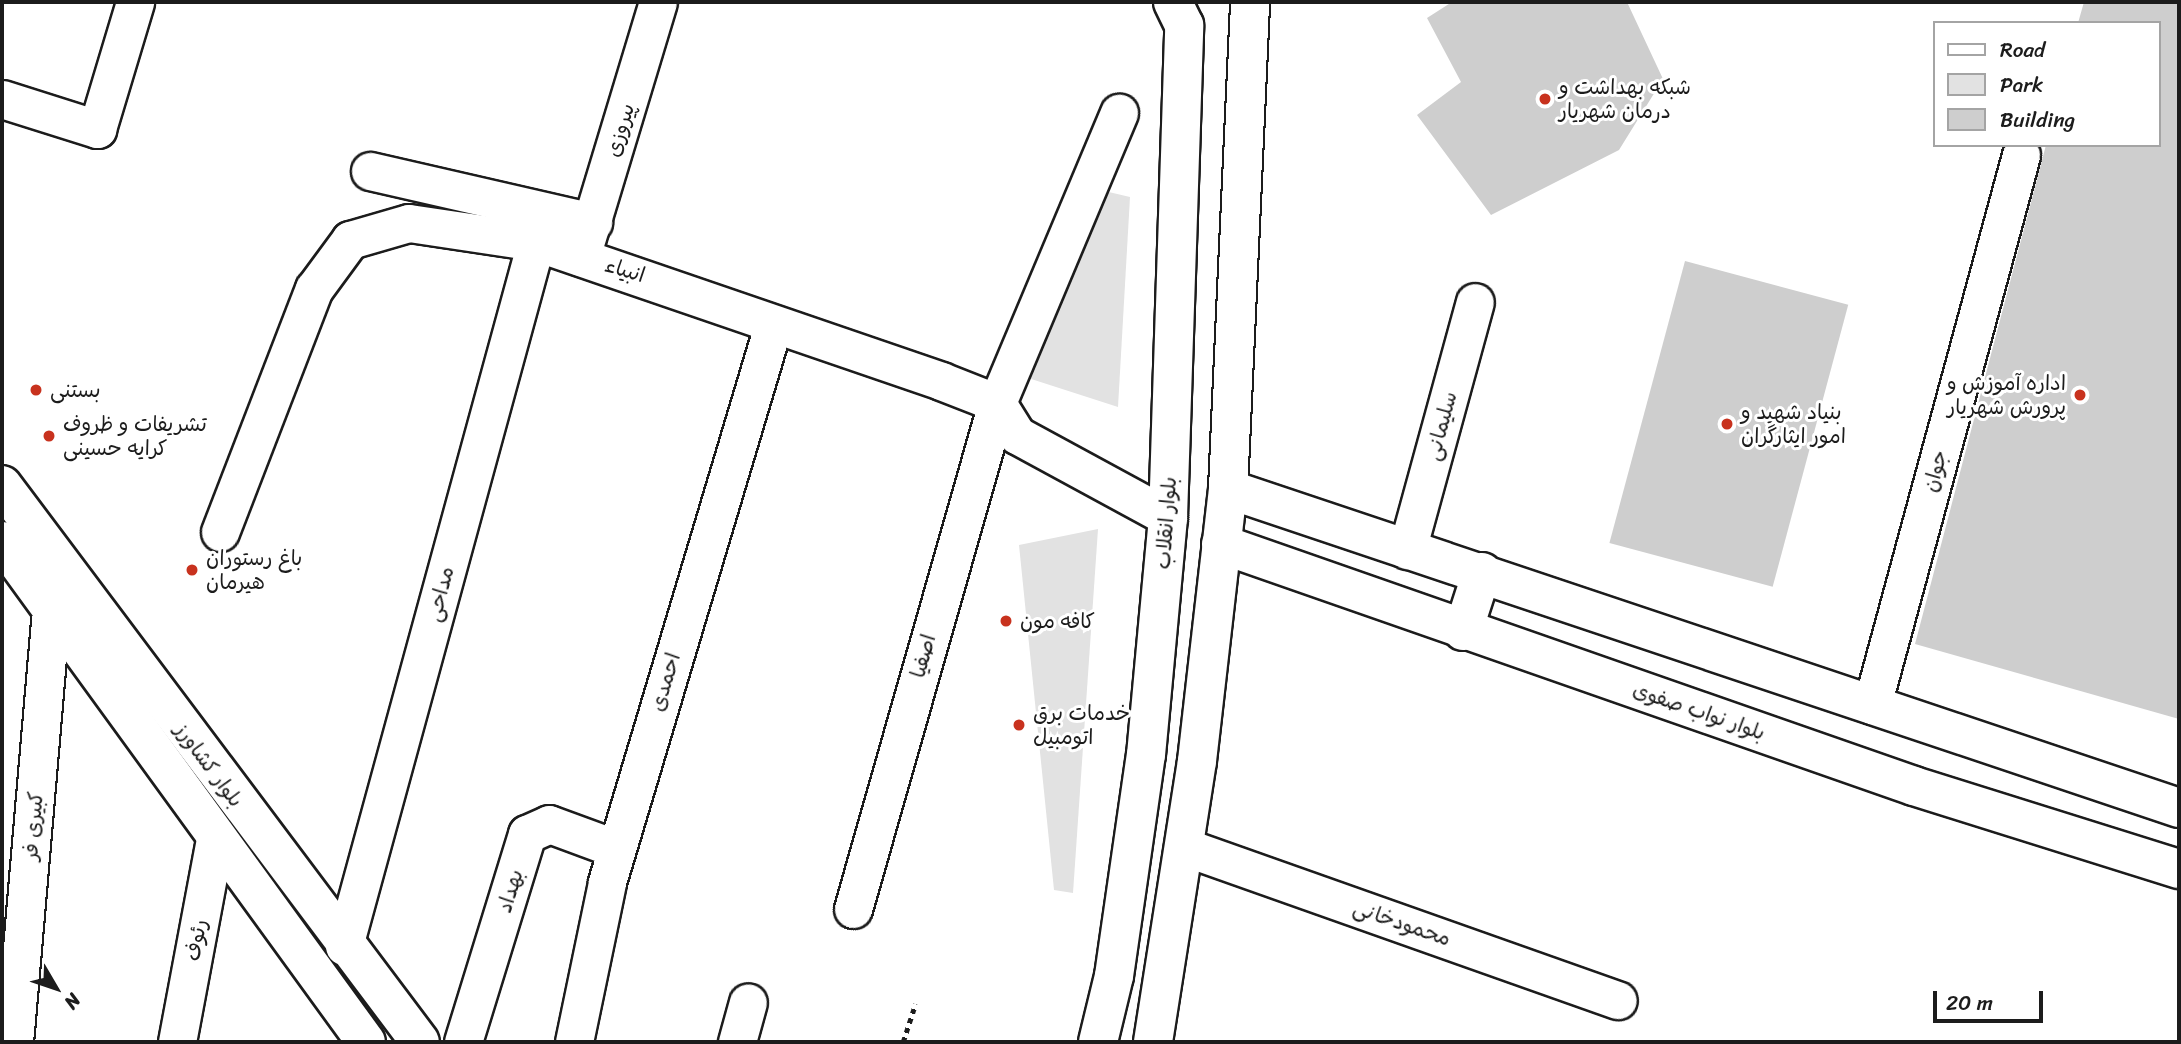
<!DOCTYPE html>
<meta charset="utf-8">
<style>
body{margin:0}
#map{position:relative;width:2181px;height:1044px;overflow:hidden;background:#fff;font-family:Sriracha,"Playpen Sans Arabic",sans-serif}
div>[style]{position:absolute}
.green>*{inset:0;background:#e2e2e2}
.building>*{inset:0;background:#cecece;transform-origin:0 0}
.path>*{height:4.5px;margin-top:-2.25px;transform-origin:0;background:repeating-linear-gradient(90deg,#1c1c1c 0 5px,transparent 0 10px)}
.roads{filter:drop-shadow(2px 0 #1c1c1c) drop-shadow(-2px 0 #1c1c1c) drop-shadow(0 2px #1c1c1c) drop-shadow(0 -2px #1c1c1c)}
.minor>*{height:37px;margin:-18.5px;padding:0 18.5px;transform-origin:18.5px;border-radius:18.5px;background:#fff}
.tertiary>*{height:38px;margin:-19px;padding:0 19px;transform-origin:19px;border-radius:19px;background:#fff}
.secondary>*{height:38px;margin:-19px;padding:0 19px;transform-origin:19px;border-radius:19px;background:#fff}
.dots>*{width:19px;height:19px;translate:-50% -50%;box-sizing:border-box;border:4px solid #fff;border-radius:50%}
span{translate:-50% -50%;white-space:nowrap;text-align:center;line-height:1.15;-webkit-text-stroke:6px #fff;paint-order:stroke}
.poi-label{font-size:21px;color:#1c1c1c}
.left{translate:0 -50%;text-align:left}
.right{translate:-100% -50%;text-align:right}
.street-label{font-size:21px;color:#1c1c1c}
.frame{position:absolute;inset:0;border:4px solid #1c1c1c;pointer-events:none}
.legend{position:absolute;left:1933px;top:21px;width:228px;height:126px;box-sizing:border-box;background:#fff;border:2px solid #a4a4a4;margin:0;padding:9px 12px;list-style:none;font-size:21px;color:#1c1c1c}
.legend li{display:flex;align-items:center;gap:14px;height:35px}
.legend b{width:35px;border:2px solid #a4a4a4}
.north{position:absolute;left:21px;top:953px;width:70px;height:70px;-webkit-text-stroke:5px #fff;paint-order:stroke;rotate:129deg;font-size:19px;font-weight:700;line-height:28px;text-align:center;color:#1c1c1c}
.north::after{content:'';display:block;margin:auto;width:24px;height:32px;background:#1c1c1c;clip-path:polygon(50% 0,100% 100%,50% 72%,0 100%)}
.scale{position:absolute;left:1933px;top:991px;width:110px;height:32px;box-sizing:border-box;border:4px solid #1c1c1c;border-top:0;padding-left:9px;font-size:21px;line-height:24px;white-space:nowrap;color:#1c1c1c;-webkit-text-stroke:5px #fff;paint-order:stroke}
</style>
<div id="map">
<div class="green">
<div style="clip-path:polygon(1096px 189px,1130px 197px,1118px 407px,1025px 377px)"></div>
<div style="clip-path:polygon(1098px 529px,1073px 893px,1054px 890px,1019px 545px)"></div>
</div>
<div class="building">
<div style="clip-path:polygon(1452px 2px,1627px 2px,1663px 79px,1619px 150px,1491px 215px,1417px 115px,1461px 82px,1427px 18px)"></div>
<div style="clip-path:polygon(2084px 2px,2179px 2px,2179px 719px,1915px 644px,2046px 145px,2158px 145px,2158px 23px,2078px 23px)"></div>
<div style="left:1685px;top:261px;width:169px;height:292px;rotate:15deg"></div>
</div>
<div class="path">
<div style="left:903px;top:1042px;width:40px;rotate:-72deg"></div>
</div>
<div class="roads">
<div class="minor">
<div style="left:2px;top:99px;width:100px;rotate:17.5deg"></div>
<div style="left:97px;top:129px;width:133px;rotate:-73.3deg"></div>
<div style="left:370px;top:171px;width:229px;rotate:12.9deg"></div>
<div style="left:581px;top:257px;width:266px;rotate:-73.2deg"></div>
<div style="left:220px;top:532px;width:261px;rotate:-68.9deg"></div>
<div style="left:314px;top:289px;width:61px;rotate:-53.7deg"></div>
<div style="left:350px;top:240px;width:61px;rotate:-16.1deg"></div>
<div style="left:409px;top:223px;width:128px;rotate:8.5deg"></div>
<div style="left:536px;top:242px;width:428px;rotate:18.9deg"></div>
<div style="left:941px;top:381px;width:60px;rotate:21.4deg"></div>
<div style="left:997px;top:403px;width:38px;rotate:58deg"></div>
<div style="left:1017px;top:435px;width:172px;rotate:28.5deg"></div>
<div style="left:1407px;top:550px;width:257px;rotate:-74.7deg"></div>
<div style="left:1872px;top:705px;width:570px;rotate:-74.84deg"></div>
<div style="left:1185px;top:847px;width:459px;rotate:19.5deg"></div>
<div style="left:853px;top:909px;width:526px;rotate:-74.11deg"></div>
<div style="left:997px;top:403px;width:315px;rotate:-67.2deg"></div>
<div style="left:344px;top:946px;width:730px;rotate:-74.74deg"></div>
<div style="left:14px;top:1042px;width:435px;rotate:-85.1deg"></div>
<div style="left:177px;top:1042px;width:208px;rotate:-79.4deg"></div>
<div style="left:463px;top:1042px;width:218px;rotate:-72.9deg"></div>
<div style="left:527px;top:834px;width:24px;rotate:-24deg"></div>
<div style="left:549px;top:824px;width:72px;rotate:20.2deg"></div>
<div style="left:574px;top:1042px;width:163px;rotate:-78.3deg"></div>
<div style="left:607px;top:882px;width:580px;rotate:-73.38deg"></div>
<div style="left:737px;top:1042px;width:41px;rotate:-74.6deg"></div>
</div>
<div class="tertiary">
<div style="left:2px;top:485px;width:696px;rotate:53.11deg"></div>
<div style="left:1228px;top:489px;width:1003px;rotate:18.54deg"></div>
<div style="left:2px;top:541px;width:619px;rotate:54deg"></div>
<div style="left:1221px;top:544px;width:734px;rotate:19.25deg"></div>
<div style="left:1914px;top:786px;width:278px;rotate:17.4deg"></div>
<div style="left:1463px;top:631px;width:62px;rotate:-72.1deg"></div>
</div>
<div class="secondary">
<div style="left:1098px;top:1042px;width:68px;rotate:-76.4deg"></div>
<div style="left:1114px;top:976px;width:223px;rotate:-81.8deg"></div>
<div style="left:1146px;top:755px;width:239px;rotate:-84.7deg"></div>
<div style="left:1168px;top:517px;width:492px;rotate:-88.1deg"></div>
<div style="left:1184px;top:25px;width:25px;rotate:-116deg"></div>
<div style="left:1153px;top:1042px;width:284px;rotate:-81.1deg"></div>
<div style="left:1197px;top:761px;width:274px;rotate:-83.5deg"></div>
<div style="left:1228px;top:489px;width:487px;rotate:-87.4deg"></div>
</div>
</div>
<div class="dots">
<div style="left:1545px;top:99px;background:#c8321e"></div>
<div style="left:36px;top:390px;background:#c8321e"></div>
<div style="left:2080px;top:395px;background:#c8321e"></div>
<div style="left:1727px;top:424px;background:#c8321e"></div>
<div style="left:49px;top:436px;background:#c8321e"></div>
<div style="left:192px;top:570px;background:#c8321e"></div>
<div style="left:1006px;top:621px;background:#c8321e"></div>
<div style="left:1019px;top:725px;background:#c8321e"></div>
</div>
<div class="poi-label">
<span class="left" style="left:1559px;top:99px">شبکه بهداشت و<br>درمان شهریار</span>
<span class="right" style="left:2066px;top:395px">اداره آموزش و<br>پرورش شهریار</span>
<span class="left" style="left:50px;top:390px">بستنی</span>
<span class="left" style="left:1741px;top:424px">بنیاد شهید و<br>امور ایثارگران</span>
<span class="left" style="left:63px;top:436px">تشریفات و ظروف<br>کرایه حسینی</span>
<span class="left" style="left:206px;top:570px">باغ رستوران<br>هیرمان</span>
<span class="left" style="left:1020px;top:621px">کافه مون</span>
<span class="left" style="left:1033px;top:725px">خدمات برق<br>اتومبیل</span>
</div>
<div class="street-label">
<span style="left:620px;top:130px;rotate:-73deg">پیروزی</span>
<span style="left:625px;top:270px;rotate:17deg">انبیاء</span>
<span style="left:1441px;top:426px;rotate:-75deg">سلیمانی</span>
<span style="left:1935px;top:471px;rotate:-75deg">جوان</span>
<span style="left:1166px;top:523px;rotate:-86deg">بلوار انقلاب</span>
<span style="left:440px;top:594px;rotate:-75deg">مداحی</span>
<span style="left:923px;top:656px;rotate:-74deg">اصفیا</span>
<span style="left:665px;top:682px;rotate:-73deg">احمدی</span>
<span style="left:1699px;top:711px;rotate:19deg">بلوار نواب صفوی</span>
<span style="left:209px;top:765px;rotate:53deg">بلوار کشاورز</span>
<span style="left:33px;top:826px;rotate:-85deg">کبیری فر</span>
<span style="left:510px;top:891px;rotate:-73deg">بهداد</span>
<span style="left:1402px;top:923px;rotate:19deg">محمودخانی</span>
<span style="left:196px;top:940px;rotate:-79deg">رئوف</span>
</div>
<div class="frame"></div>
<ul class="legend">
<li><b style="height:9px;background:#fff"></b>Road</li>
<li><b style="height:19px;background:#e2e2e2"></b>Park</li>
<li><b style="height:19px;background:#cecece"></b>Building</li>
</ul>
<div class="north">N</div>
<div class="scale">20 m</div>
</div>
